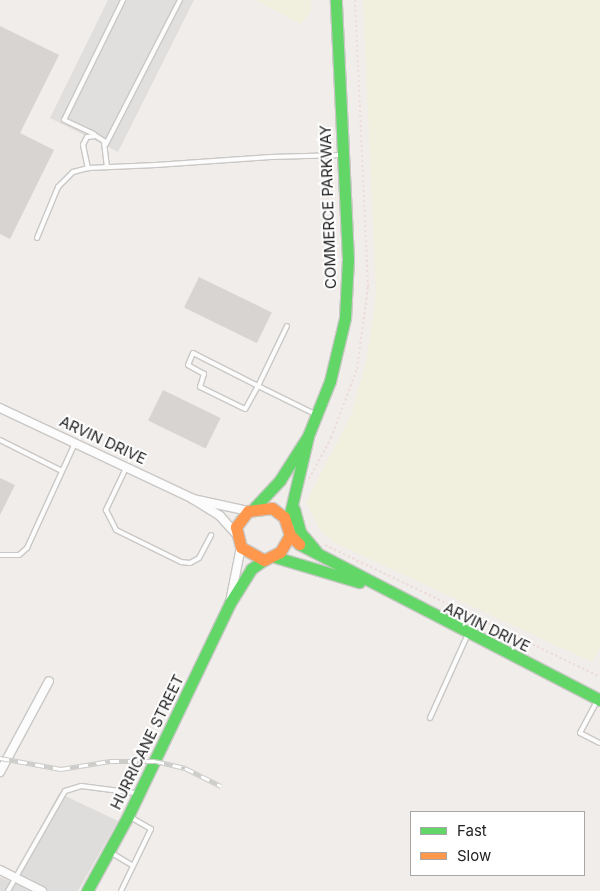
<!DOCTYPE html>
<style>
body{margin:0}
#map{position:relative;width:600px;height:891px;overflow:hidden;background:#f0edea;font-family:Inter,sans-serif}
div>[style]{position:absolute}
.residential>*{inset:0;background:#dfdddc}
.farmland>*{inset:0;background:#f1efde}
.parking>*{inset:0;background:#e0dfde}
.building>*{inset:0;background:#d7d4d1;transform-origin:0 0}
.path>*{height:2px;margin-top:-1px;transform-origin:0;background:repeating-linear-gradient(90deg,#eddcdb 0 2.5px,transparent 0 5px)}
.roads{filter:drop-shadow(1px 0 #c9c8c6) drop-shadow(-1px 0 #c9c8c6) drop-shadow(0 1px #c9c8c6) drop-shadow(0 -1px #c9c8c6)}
.lane>*{height:4px;margin:-2px;padding:0 2px;transform-origin:2px;border-radius:2px;background:#fdfcfc}
.street>*{height:8px;margin:-4px;padding:0 4px;transform-origin:4px;border-radius:4px;background:#fdfcfc}
.fast>*{height:11px;margin:-5.5px;padding:0 5.5px;transform-origin:5.5px;border-radius:5.5px;background:#63d668}
.slow>*{height:11px;margin:-5.5px;padding:0 5.5px;transform-origin:5.5px;border-radius:5.5px;background:#ff974d}
.rail>*{height:5px;margin-top:-2.5px;transform-origin:0;background:repeating-linear-gradient(90deg,#fff 0 9px,#cccccb 0 18px);box-sizing:border-box;border-block:1px solid #cccccb}
span{translate:-50% -50%;white-space:nowrap;text-align:center;line-height:1.15;-webkit-text-stroke:4px #fff;paint-order:stroke}
.street-label{font-size:15px;color:#222}
.legend{position:absolute;left:410px;top:811px;width:175px;height:65px;box-sizing:border-box;background:#fff;border:1px solid #a7a7a7;margin:0;padding:6px 9px;list-style:none;font-size:15px;color:#222}
.legend li{display:flex;align-items:center;gap:10px;height:25px}
.legend b{width:25px;border:1px solid #a7a7a7}
</style>
<div id="map">
<div class="residential">
<div style="clip-path:polygon(59px 793px,118px 821px,78px 891px,0 891px,0 877px,11px 882px)"></div>
</div>
<div class="farmland">
<div style="clip-path:polygon(255px 0,311px 0,311px 10px,301px 24px)"></div>
<div style="clip-path:polygon(363px 0,600px 0,600px 649px,592px 662px,333px 542px,320px 530px,306px 502px,352px 413px,367px 357px,376px 295px)"></div>
</div>
<div class="parking">
<div style="clip-path:polygon(108px 0,194px 0,118px 152px,50px 118px)"></div>
</div>
<div class="building">
<div style="clip-path:polygon(0 26px,59px 55px,20px 133px,54px 150px,10px 239px,0 234px)"></div>
<div style="left:199px;top:277px;width:81px;height:34px;rotate:26deg"></div>
<div style="left:163px;top:390px;width:64px;height:34px;rotate:26deg"></div>
<div style="clip-path:polygon(0 478px,15px 485px,0 515px)"></div>
</div>
<div class="path">
<div style="left:309px;top:479px;width:47px;rotate:-61.8deg"></div>
<div style="left:331px;top:438px;width:74px;rotate:-69.4deg"></div>
<div style="left:357px;top:369px;width:83px;rotate:-82.4deg"></div>
<div style="left:368px;top:287px;width:287px;rotate:-92.6deg"></div>
<div style="left:325px;top:545px;width:305px;rotate:25.6deg"></div>
</div>
<div class="roads">
<div class="lane">
<div style="left:94px;top:134px;width:33px;rotate:-155deg"></div>
<div style="left:64px;top:120px;width:134px;rotate:-63.8deg"></div>
<div style="left:106px;top:144px;width:162px;rotate:-62.8deg"></div>
<div style="left:107px;top:167px;width:26px;rotate:-97deg"></div>
<div style="left:104px;top:141px;width:9px;rotate:-148deg"></div>
<div style="left:96px;top:136px;width:9px;rotate:174deg"></div>
<div style="left:87px;top:137px;width:9px;rotate:117deg"></div>
<div style="left:83px;top:145px;width:24px;rotate:78deg"></div>
<div style="left:88px;top:168px;width:68px;rotate:-2.5deg"></div>
<div style="left:156px;top:165px;width:115px;rotate:-4deg"></div>
<div style="left:271px;top:157px;width:70px;rotate:-1.6deg"></div>
<div style="left:37px;top:238px;width:55px;rotate:-67.6deg"></div>
<div style="left:58px;top:187px;width:21px;rotate:-45deg"></div>
<div style="left:73px;top:172px;width:16px;rotate:-15deg"></div>
<div style="left:287px;top:326px;width:67px;rotate:115.8deg"></div>
<div style="left:258px;top:386px;width:26px;rotate:119deg"></div>
<div style="left:245px;top:409px;width:50px;rotate:-153.9deg"></div>
<div style="left:200px;top:387px;width:14px;rotate:-73deg"></div>
<div style="left:204px;top:374px;width:18px;rotate:-151deg"></div>
<div style="left:188px;top:365px;width:13px;rotate:-67deg"></div>
<div style="left:193px;top:353px;width:73px;rotate:26.9deg"></div>
<div style="left:258px;top:386px;width:64px;rotate:26.2deg"></div>
<div style="left:0;top:440px;width:69px;rotate:26.6deg"></div>
<div style="left:126px;top:468px;width:47px;rotate:115.5deg"></div>
<div style="left:106px;top:510px;width:22px;rotate:63deg"></div>
<div style="left:116px;top:530px;width:72px;rotate:26.2deg"></div>
<div style="left:181px;top:562px;width:9px;rotate:6deg"></div>
<div style="left:190px;top:563px;width:10px;rotate:-29deg"></div>
<div style="left:199px;top:558px;width:26px;rotate:-62deg"></div>
<div style="left:0;top:555px;width:19px"></div>
<div style="left:19px;top:555px;width:11px;rotate:-41deg"></div>
<div style="left:27px;top:548px;width:115px;rotate:-65.4deg"></div>
<div style="left:597px;top:701px;width:36px;rotate:118deg"></div>
<div style="left:580px;top:733px;width:22px;rotate:27deg"></div>
<div style="left:430px;top:718px;width:92px;rotate:-65.7deg"></div>
<div style="left:110px;top:852px;width:27px;rotate:31deg"></div>
<div style="left:8px;top:891px;width:115px;rotate:-60.3deg"></div>
<div style="left:65px;top:791px;width:17px;rotate:-17deg"></div>
<div style="left:81px;top:786px;width:55px;rotate:7.3deg"></div>
<div style="left:121px;top:891px;width:69px;rotate:-64.2deg"></div>
<div style="left:151px;top:829px;width:24px;rotate:-150deg"></div>
</div>
<div class="street">
<div style="left:0;top:408px;width:213px;rotate:25.2deg"></div>
<div style="left:193px;top:499px;width:32px;rotate:32deg"></div>
<div style="left:220px;top:516px;width:24px;rotate:48deg"></div>
<div style="left:193px;top:499px;width:56px;rotate:12.3deg"></div>
<div style="left:230px;top:602px;width:56px;rotate:-78.7deg"></div>
<div style="left:0;top:772px;width:103px;rotate:-61.7deg"></div>
<div style="left:0;top:870px;width:47px;rotate:26.6deg"></div>
</div>
<div class="fast">
<div style="left:255px;top:507px;width:37px;rotate:-47deg"></div>
<div style="left:280px;top:480px;width:52px;rotate:-57.5deg"></div>
<div style="left:308px;top:436px;width:59px;rotate:-68.2deg"></div>
<div style="left:330px;top:381px;width:65px;rotate:-76.6deg"></div>
<div style="left:345px;top:318px;width:59px;rotate:-87.1deg"></div>
<div style="left:348px;top:259px;width:259px;rotate:-92.7deg"></div>
<div style="left:294px;top:509px;width:24px;rotate:75deg"></div>
<div style="left:300px;top:532px;width:25px;rotate:50deg"></div>
<div style="left:288px;top:522px;width:87px;rotate:-76.8deg"></div>
<div style="left:299px;top:544px;width:339px;rotate:27.4deg"></div>
<div style="left:275px;top:557px;width:88px;rotate:16.6deg"></div>
<div style="left:87px;top:891px;width:85px;rotate:-61.3deg"></div>
<div style="left:128px;top:816px;width:236px;rotate:-64.4deg"></div>
<div style="left:230px;top:603px;width:40px;rotate:-58deg"></div>
<div style="left:251px;top:569px;width:16px;rotate:-35deg"></div>
</div>
<div class="slow">
<div style="left:290px;top:535px;width:20px;rotate:120deg"></div>
<div style="left:280px;top:552px;width:18px;rotate:153deg"></div>
<div style="left:264px;top:560px;width:26px;rotate:-151deg"></div>
<div style="left:241px;top:547px;width:21px;rotate:-104deg"></div>
<div style="left:236px;top:527px;width:20px;rotate:-53deg"></div>
<div style="left:248px;top:511px;width:24px;rotate:-7deg"></div>
<div style="left:272px;top:508px;width:15px;rotate:37deg"></div>
<div style="left:284px;top:517px;width:19px;rotate:72deg"></div>
<div style="left:290px;top:535px;width:13px;rotate:45deg"></div>
</div>
</div>
<div class="rail">
<div style="left:0;top:758px;width:62px;rotate:10.2deg"></div>
<div style="left:61px;top:769px;width:50px;rotate:-9.3deg"></div>
<div style="left:110px;top:761px;width:45px"></div>
<div style="left:155px;top:761px;width:31px;rotate:13deg"></div>
<div style="left:185px;top:768px;width:40px;rotate:26.6deg"></div>
</div>
<div class="street-label">
<span style="left:328px;top:207px;rotate:-92deg">COMMERCE PARKWAY</span>
<span style="left:103px;top:440px;rotate:25deg">ARVIN DRIVE</span>
<span style="left:487px;top:627px;rotate:26deg">ARVIN DRIVE</span>
<span style="left:147px;top:742px;rotate:-64deg">HURRICANE STREET</span>
</div>
<ul class="legend">
<li><b style="height:6px;background:#63d668"></b>Fast</li>
<li><b style="height:6px;background:#ff974d"></b>Slow</li>
</ul>
</div>
